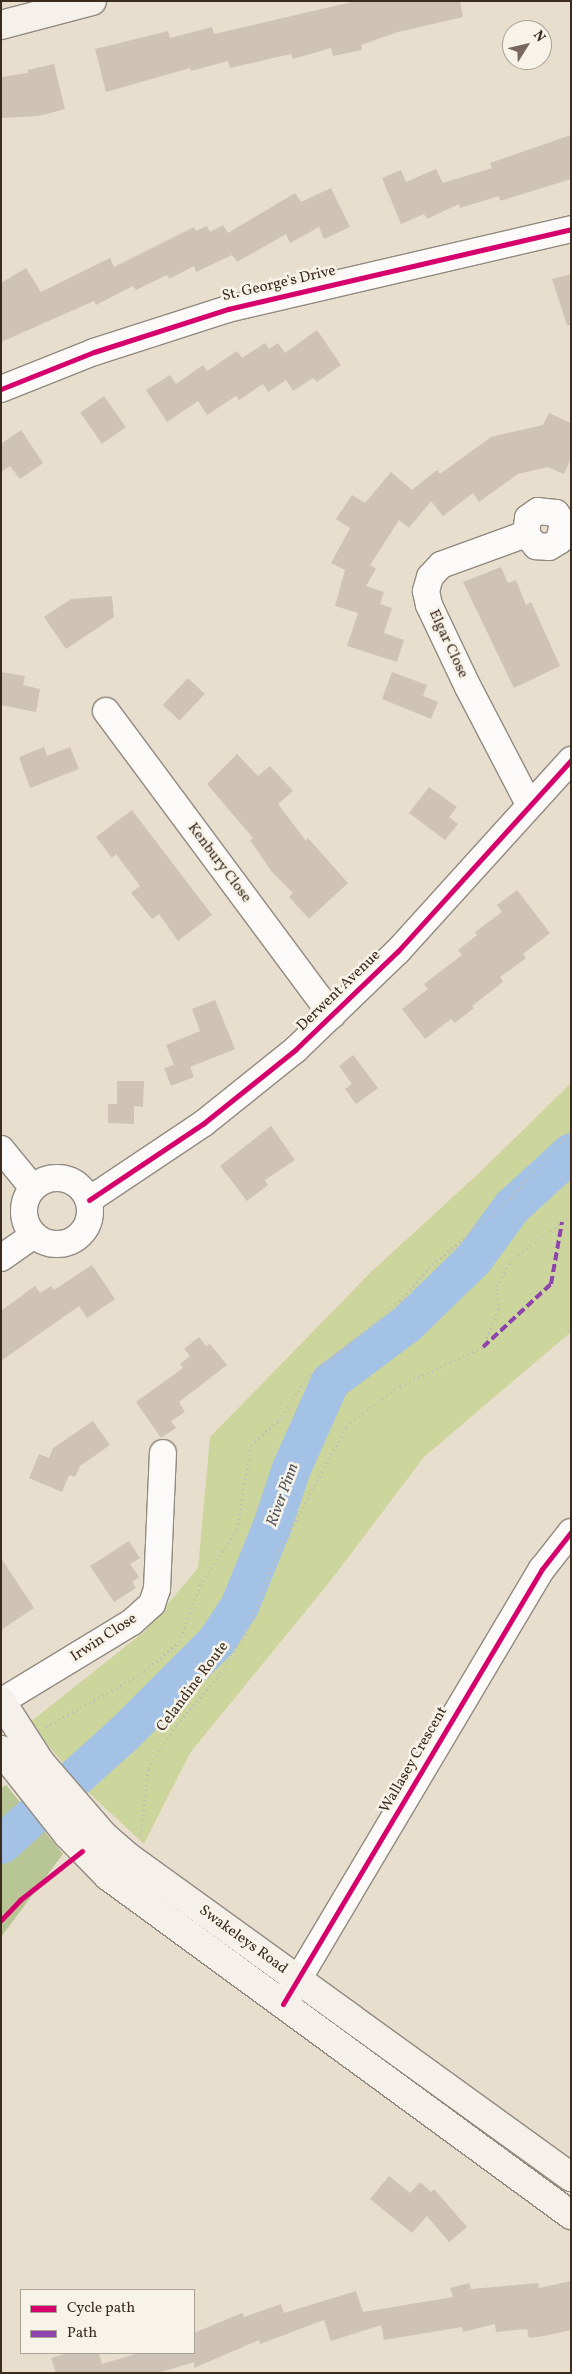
<!DOCTYPE html>
<style>
body{margin:0}
#map{position:relative;width:572px;height:2374px;overflow:hidden;background:#e8dece;font-family:Vollkorn,serif}
div>[style]{position:absolute}
.green>*{inset:0;background:#ccd59b}
.forest>*{inset:0;background:#b8c594}
.river>*{height:39px;margin:-19.5px;padding:0 19.5px;transform-origin:19.5px;border-radius:19.5px;background:#a3c2e6}
.building>*{inset:0;background:#cec3b5;transform-origin:0 0}
.path>*{height:3px;margin-top:-1.5px;transform-origin:0;background:repeating-linear-gradient(90deg,#bebbb7 0 1px,transparent 0 5px)}
.roads{filter:drop-shadow(1px 0 #928a80) drop-shadow(-1px 0 #928a80) drop-shadow(0 1px #928a80) drop-shadow(0 -1px #928a80)}
.street>*{height:26px;margin:-13px;padding:0 13px;transform-origin:13px;border-radius:13px;background:#fcfaf8}
.street>.ring{margin:-13px;padding:0;box-sizing:content-box;background:none;border:26px solid #fcfaf8;border-radius:50%}
.secondary>*{height:28px;margin:-14px;padding:0 14px;transform-origin:14px;border-radius:14px;background:#f5f0e9}
.quiet>*{height:4px;margin-top:-2px;transform-origin:0;background:repeating-linear-gradient(90deg,#8e44ad 0 8px,transparent 0 12px)}
.cycleway>*{height:5px;margin:-2.5px;padding:0 2.5px;transform-origin:2.5px;border-radius:2.5px;background:#d6006c}
span{translate:-50% -50%;white-space:nowrap;text-align:center;line-height:1.15;-webkit-text-stroke:5px #f7f3e8;paint-order:stroke}
.street-label{font-size:15px;color:#3b2a1e}
.water-label{font-size:16px;color:#52545d;font-style:italic}
.frame{position:absolute;inset:0;border:2px solid #3b2a1e;pointer-events:none}
.legend{position:absolute;left:20px;top:2289px;width:175px;height:65px;box-sizing:border-box;background:#f7f3e8;border:1px solid #aca397;margin:0;padding:6px 9px;list-style:none;font-size:15px;color:#3b2a1e}
.legend li{display:flex;align-items:center;gap:10px;height:25px}
.legend b{width:25px;border:1px solid #aca397}
.north{position:absolute;left:502px;top:20px;width:50px;height:50px;box-sizing:border-box;background:#f7f3e8;border:1px solid #aca397;border-radius:50%;rotate:54deg;font-size:14px;font-weight:700;line-height:20px;text-align:center;color:#3b2a1e}
.north::after{content:'';display:block;margin:auto;width:18px;height:22px;background:#78695c;clip-path:polygon(50% 0,100% 100%,50% 72%,0 100%)}
</style>
<div id="map">
<div class="green">
<div style="clip-path:polygon(571px 1083px,571px 1332px,424px 1457px,331px 1580px,190px 1753px,144px 1844px,85px 1789px,29px 1723px,145px 1631px,198px 1568px,210px 1437px,371px 1272px,478px 1174px)"></div>
</div>
<div class="forest">
<div style="clip-path:polygon(6px 1785px,63px 1854px,1px 1937px,1px 1788px)"></div>
</div>
<div class="river">
<div style="left:1px;top:1844px;width:166px;rotate:-42.1deg"></div>
<div style="left:124px;top:1733px;width:130px;rotate:-45deg"></div>
<div style="left:216px;top:1641px;width:42px;rotate:-56.7deg"></div>
<div style="left:239px;top:1606px;width:87px;rotate:-67.8deg"></div>
<div style="left:272px;top:1525px;width:60px;rotate:-71.6deg"></div>
<div style="left:291px;top:1468px;width:95px;rotate:-65.9deg"></div>
<div style="left:330px;top:1381px;width:95px;rotate:-36.9deg"></div>
<div style="left:406px;top:1324px;width:93px;rotate:-44.1deg"></div>
<div style="left:473px;top:1259px;width:66px;rotate:-53.7deg"></div>
<div style="left:512px;top:1206px;width:80px;rotate:-42.5deg"></div>
</div>
<div class="building">
<div style="clip-path:polygon(356px 1px,460px 1px,463px 17px,398px 32px,361px 45px,362px 50px,333px 56px,331px 48px,293px 59px,291px 54px,230px 68px,228px 61px,191px 71px,190px 68px,106px 92px,95px 49px,168px 31px,170px 38px,212px 27px,214px 34px)"></div>
<div style="clip-path:polygon(54px 64px,65px 109px,39px 116px,1px 118px,1px 77px,28px 73px,28px 70px)"></div>
<div style="clip-path:polygon(571px 135px,571px 179px,500px 201px,499px 196px,460px 208px,459px 204px,427px 219px,424px 214px,401px 224px,382px 178px,401px 170px,406px 182px,436px 169px,443px 183px,492px 168px,490px 163px)"></div>
<div style="clip-path:polygon(331px 188px,350px 227px,324px 239px,319px 227px,290px 243px,286px 234px,237px 262px,232px 255px,196px 272px,194px 266px,169px 279px,167px 275px,136px 290px,133px 286px,96px 305px,94px 301px,1px 342px,1px 283px,26px 268px,41px 292px,110px 258px,114px 267px,194px 227px,196px 231px,207px 226px,210px 232px,223px 225px,228px 233px,295px 193px,301px 202px)"></div>
<div style="clip-path:polygon(571px 274px,571px 325px,567px 325px,552px 279px)"></div>
<div style="clip-path:polygon(317px 330px,341px 365px,317px 382px,313px 378px,293px 391px,286px 380px,268px 392px,263px 384px,239px 400px,236px 396px,207px 415px,198px 401px,167px 422px,146px 390px,170px 375px,176px 384px,203px 365px,207px 371px,237px 351px,242px 358px,265px 343px,269px 349px,278px 343px,285px 353px)"></div>
<div style="left:104px;top:396px;width:38px;height:29px;rotate:55deg"></div>
<div style="clip-path:polygon(549px 413px,571px 423px,571px 459px,564px 474px,548px 467px,518px 474px,479px 502px,473px 493px,443px 516px,431px 501px,409px 528px,399px 520px,370px 565px,376px 569px,366px 586px,384px 592px,380px 604px,392px 608px,384px 633px,404px 640px,397px 662px,347px 646px,358px 613px,335px 606px,345px 570px,331px 563px,350px 528px,336px 519px,352px 495px,365px 503px,391px 472px,412px 490px,437px 470px,440px 474px,491px 437px,543px 425px)"></div>
<div style="clip-path:polygon(21px 430px,43px 463px,20px 479px,10px 466px,1px 472px,1px 444px)"></div>
<div style="clip-path:polygon(501px 567px,508px 583px,516px 580px,526px 605px,531px 602px,560px 666px,514px 688px,463px 582px)"></div>
<div style="clip-path:polygon(112px 596px,114px 617px,66px 649px,44px 617px,71px 599px)"></div>
<div style="clip-path:polygon(1px 672px,25px 676px,23px 685px,40px 689px,36px 712px,1px 705px)"></div>
<div style="clip-path:polygon(392px 672px,427px 685px,423px 696px,438px 702px,431px 719px,382px 699px)"></div>
<div style="left:188px;top:678px;width:23px;height:37px;rotate:43deg"></div>
<div style="clip-path:polygon(44px 747px,47px 756px,70px 747px,79px 769px,30px 788px,19px 757px)"></div>
<div style="clip-path:polygon(237px 754px,258px 776px,270px 766px,293px 791px,278px 804px,306px 841px,308px 838px,348px 883px,309px 919px,289px 897px,293px 893px,272px 872px,250px 840px,253px 838px,207px 784px)"></div>
<div style="clip-path:polygon(429px 787px,457px 807px,449px 817px,458px 824px,445px 840px,409px 813px)"></div>
<div style="clip-path:polygon(132px 810px,212px 915px,178px 941px,159px 914px,152px 919px,131px 893px,140px 886px,116px 854px,112px 858px,96px 837px)"></div>
<div style="clip-path:polygon(517px 890px,550px 933px,523px 954px,526px 958px,500px 977px,503px 982px,472px 1006px,474px 1008px,455px 1023px,451px 1019px,425px 1039px,402px 1009px,428px 989px,424px 984px,462px 955px,458px 950px,477px 935px,475px 932px,502px 912px,497px 905px)"></div>
<div style="clip-path:polygon(215px 1000px,235px 1049px,190px 1067px,194px 1077px,171px 1086px,164px 1068px,174px 1065px,166px 1045px,200px 1031px,192px 1009px)"></div>
<div style="clip-path:polygon(353px 1055px,378px 1088px,356px 1104px,345px 1089px,352px 1084px,339px 1066px)"></div>
<div style="clip-path:polygon(117px 1081px,144px 1081px,143px 1107px,134px 1106px,134px 1124px,108px 1123px,108px 1104px,117px 1104px)"></div>
<div style="clip-path:polygon(271px 1126px,295px 1160px,265px 1180px,268px 1185px,247px 1201px,220px 1166px)"></div>
<div style="clip-path:polygon(92px 1265px,115px 1299px,87px 1318px,79px 1306px,1px 1361px,1px 1311px,35px 1286px,40px 1293px,51px 1286px,54px 1290px)"></div>
<div style="clip-path:polygon(199px 1337px,206px 1346px,210px 1344px,227px 1365px,179px 1402px,185px 1412px,171px 1421px,176px 1428px,161px 1438px,136px 1402px,183px 1368px,180px 1364px,190px 1356px,184px 1349px)"></div>
<div style="clip-path:polygon(93px 1421px,110px 1445px,80px 1466px,75px 1477px,69px 1475px,62px 1492px,29px 1478px,39px 1454px,49px 1458px,53px 1448px)"></div>
<div style="clip-path:polygon(129px 1541px,140px 1558px,130px 1564px,139px 1577px,132px 1582px,136px 1588px,114px 1602px,90px 1566px)"></div>
<div style="clip-path:polygon(1px 1558px,34px 1608px,1px 1630px)"></div>
<div style="clip-path:polygon(389px 2176px,410px 2193px,420px 2182px,431px 2192px,434px 2189px,467px 2227px,449px 2242px,427px 2216px,412px 2233px,370px 2199px)"></div>
<div style="clip-path:polygon(571px 2281px,571px 2330px,544px 2336px,529px 2338px,527px 2329px,496px 2332px,495px 2324px,463px 2332px,462px 2327px,384px 2340px,381px 2325px,331px 2341px,324px 2320px,260px 2344px,259px 2340px,194px 2368px,194px 2362px,158px 2373px,56px 2373px,51px 2358px,68px 2353px,99px 2353px,102px 2364px,139px 2353px,194px 2353px,194px 2333px,242px 2313px,244px 2317px,281px 2304px,284px 2313px,356px 2291px,363px 2312px,453px 2297px,450px 2288px,469px 2283px,471px 2289px,538px 2283px,539px 2288px)"></div>
</div>
<div class="path">
<div style="left:46px;top:1727px;width:109px;rotate:-29.2deg"></div>
<div style="left:141px;top:1674px;width:50px;rotate:-40.1deg"></div>
<div style="left:179px;top:1642px;width:61px;rotate:-69.8deg"></div>
<div style="left:200px;top:1585px;width:67px;rotate:-56.5deg"></div>
<div style="left:237px;top:1529px;width:85px;rotate:-80.5deg"></div>
<div style="left:251px;top:1445px;width:38px;rotate:-42deg"></div>
<div style="left:279px;top:1420px;width:50px;rotate:-56.3deg"></div>
<div style="left:307px;top:1378px;width:121px;rotate:-39.6deg"></div>
<div style="left:400px;top:1301px;width:44px;rotate:-48.7deg"></div>
<div style="left:429px;top:1268px;width:101px;rotate:-40.6deg"></div>
<div style="left:506px;top:1202px;width:96px;rotate:-47.5deg"></div>
<div style="left:141px;top:1835px;width:67px;rotate:-84deg"></div>
<div style="left:148px;top:1768px;width:53px;rotate:-56.6deg"></div>
<div style="left:177px;top:1724px;width:62px;rotate:-48.9deg"></div>
<div style="left:218px;top:1677px;width:51px;rotate:-56.9deg"></div>
<div style="left:246px;top:1634px;width:79px;rotate:-69.3deg"></div>
<div style="left:274px;top:1560px;width:153px;rotate:-61.4deg"></div>
<div style="left:347px;top:1426px;width:66px;rotate:-37deg"></div>
<div style="left:400px;top:1386px;width:92px;rotate:-25.2deg"></div>
<div style="left:483px;top:1347px;width:41px;rotate:-67.2deg"></div>
<div style="left:499px;top:1309px;width:23px;rotate:-95deg"></div>
<div style="left:497px;top:1286px;width:29px;rotate:-61deg"></div>
<div style="left:511px;top:1261px;width:75px;rotate:-36.9deg"></div>
<div style="left:1px;top:1920px;width:28px;rotate:-46deg"></div>
<div style="left:20px;top:1900px;width:56px;rotate:-38.5deg"></div>
</div>
<div class="roads">
<div class="street">
<div style="left:1px;top:389px;width:100px;rotate:-21.7deg"></div>
<div style="left:94px;top:352px;width:141px;rotate:-17.8deg"></div>
<div style="left:228px;top:309px;width:352px;rotate:-13.1deg"></div>
<div style="left:526px;top:534px;width:16px;rotate:50deg"></div>
<div style="left:536px;top:546px;width:13px;rotate:4deg"></div>
<div style="left:549px;top:547px;width:12px;rotate:-31deg"></div>
<div style="left:559px;top:541px;width:18px;rotate:-77deg"></div>
<div style="left:563px;top:523px;width:12px;rotate:-125deg"></div>
<div style="left:556px;top:513px;width:18px;rotate:-174deg"></div>
<div style="left:538px;top:511px;width:12px;rotate:145deg"></div>
<div style="left:528px;top:518px;width:16px;rotate:97deg"></div>
<div style="left:526px;top:534px;width:90px;rotate:160deg"></div>
<div style="left:441px;top:565px;width:16px;rotate:133deg"></div>
<div style="left:430px;top:577px;width:15px;rotate:106deg"></div>
<div style="left:426px;top:591px;width:14px;rotate:78deg"></div>
<div style="left:429px;top:605px;width:91px;rotate:64.6deg"></div>
<div style="left:468px;top:687px;width:132px;rotate:62.5deg"></div>
<div style="left:106px;top:711px;width:379px;rotate:53.4deg"></div>
<div style="left:1px;top:1149px;width:50px;rotate:50.6deg"></div>
<div class="ring" style="left:24px;top:1178px;width:40px;height:40px"></div>
<div style="left:89px;top:1200px;width:138px;rotate:-33.8deg"></div>
<div style="left:204px;top:1123px;width:117px;rotate:-38.7deg"></div>
<div style="left:295px;top:1050px;width:143px;rotate:-43.9deg"></div>
<div style="left:398px;top:951px;width:258px;rotate:-47.8deg"></div>
<div style="left:1px;top:1258px;width:40px;rotate:-34.9deg"></div>
<div style="left:2px;top:1701px;width:152px;rotate:-31.3deg"></div>
<div style="left:132px;top:1622px;width:27px;rotate:-42deg"></div>
<div style="left:152px;top:1604px;width:16px;rotate:-72deg"></div>
<div style="left:157px;top:1589px;width:136px;rotate:-87.5deg"></div>
<div style="left:287px;top:1998px;width:499px;rotate:-59.3deg"></div>
<div style="left:542px;top:1569px;width:47px;rotate:-51.9deg"></div>
</div>
<div class="secondary">
<div style="left:1px;top:25px;width:94px;rotate:-14.8deg"></div>
<div style="left:1px;top:1701px;width:72px;rotate:57.4deg"></div>
<div style="left:40px;top:1762px;width:96px;rotate:49.2deg"></div>
<div style="left:103px;top:1835px;width:32px;rotate:41deg"></div>
<div style="left:127px;top:1856px;width:548px;rotate:35.87deg"></div>
<div style="left:1px;top:1750px;width:108px;rotate:51.8deg"></div>
<div style="left:68px;top:1835px;width:57px;rotate:45.7deg"></div>
<div style="left:108px;top:1876px;width:574px;rotate:36.21deg"></div>
</div>
</div>
<div class="quiet">
<div style="left:483px;top:1347px;width:93px;rotate:-42.8deg"></div>
<div style="left:551px;top:1284px;width:63px;rotate:-79.9deg"></div>
</div>
<div class="cycleway">
<div style="left:1px;top:389px;width:100px;rotate:-21.7deg"></div>
<div style="left:94px;top:352px;width:141px;rotate:-17.8deg"></div>
<div style="left:228px;top:309px;width:352px;rotate:-13.1deg"></div>
<div style="left:89px;top:1200px;width:138px;rotate:-33.8deg"></div>
<div style="left:204px;top:1123px;width:117px;rotate:-38.7deg"></div>
<div style="left:295px;top:1050px;width:143px;rotate:-43.9deg"></div>
<div style="left:398px;top:951px;width:258px;rotate:-47.8deg"></div>
<div style="left:1px;top:1920px;width:28px;rotate:-46deg"></div>
<div style="left:20px;top:1900px;width:79px;rotate:-38.3deg"></div>
<div style="left:283px;top:2004px;width:506px;rotate:-59.23deg"></div>
<div style="left:542px;top:1569px;width:47px;rotate:-51.9deg"></div>
</div>
<div class="street-label">
<span style="left:279px;top:284px;rotate:-13deg">St. George's Drive</span>
<span style="left:448px;top:644px;rotate:65deg">Elgar Close</span>
<span style="left:219px;top:863px;rotate:53deg">Kenbury Close</span>
<span style="left:339px;top:991px;rotate:-44deg">Derwent Avenue</span>
<span style="left:104px;top:1638px;rotate:-33deg">Irwin Close</span>
<span style="left:193px;top:1687px;rotate:-53deg">Celandine Route</span>
<span style="left:414px;top:1760px;rotate:-60deg">Wallasey Crescent</span>
<span style="left:243px;top:1940px;rotate:36deg">Swakeleys Road</span>
</div>
<div class="water-label">
<span style="left:283px;top:1495px;rotate:-70deg">River Pinn</span>
</div>
<div class="frame"></div>
<ul class="legend">
<li><b style="height:6px;background:#d6006c"></b>Cycle path</li>
<li><b style="height:6px;background:#8e44ad"></b>Path</li>
</ul>
<div class="north">N</div>
</div>
